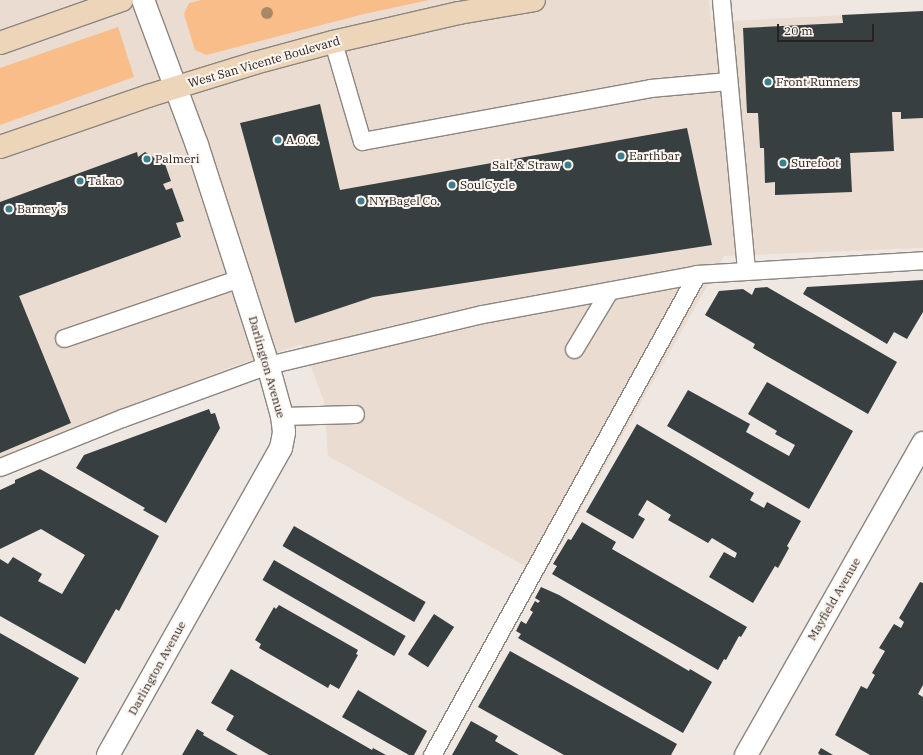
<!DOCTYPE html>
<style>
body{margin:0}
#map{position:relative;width:923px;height:755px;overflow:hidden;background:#efe8e2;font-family:"IBM Plex Serif",serif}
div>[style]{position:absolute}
.built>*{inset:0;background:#eadcd1}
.green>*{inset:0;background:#f8bd88}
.building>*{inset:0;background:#373f41;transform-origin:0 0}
.roads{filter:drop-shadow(1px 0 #8c8680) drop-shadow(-1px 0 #8c8680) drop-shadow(0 1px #8c8680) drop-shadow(0 -1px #8c8680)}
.service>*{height:17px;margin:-8.5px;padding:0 8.5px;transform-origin:8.5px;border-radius:8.5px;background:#fff}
.minor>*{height:22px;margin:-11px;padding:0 11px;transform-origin:11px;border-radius:11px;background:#fff}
.secondary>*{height:22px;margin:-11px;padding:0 11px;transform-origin:11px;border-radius:11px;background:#edd5b9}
.trees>*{width:12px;height:12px;margin:-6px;border-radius:50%;background:#a88966}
.dots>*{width:11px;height:11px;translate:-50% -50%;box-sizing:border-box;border:2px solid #fdf5ef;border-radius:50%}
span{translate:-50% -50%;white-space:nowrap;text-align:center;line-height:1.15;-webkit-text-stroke:4px #fdf5ef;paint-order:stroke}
.street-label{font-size:12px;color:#252220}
.poi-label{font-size:12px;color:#252220}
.left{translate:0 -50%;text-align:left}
.right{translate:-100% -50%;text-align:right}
.scale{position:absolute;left:777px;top:24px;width:97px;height:18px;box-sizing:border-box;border:2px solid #252220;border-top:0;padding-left:5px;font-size:12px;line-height:14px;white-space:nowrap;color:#252220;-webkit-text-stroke:3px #fdf5ef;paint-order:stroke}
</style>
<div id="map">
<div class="built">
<div style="clip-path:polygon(0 0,709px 0,711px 22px,923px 11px,923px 248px,724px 256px,543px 576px,328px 456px,324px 401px,302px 344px,229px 368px,0 460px)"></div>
</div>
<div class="green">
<div style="clip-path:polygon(201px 0,429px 0,364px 14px,206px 55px,195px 50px,184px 14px,189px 3px)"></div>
<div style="clip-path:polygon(118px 27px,134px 77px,0 125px,0 68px)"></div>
</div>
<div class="building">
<div style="clip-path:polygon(923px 11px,923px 118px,901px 119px,901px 112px,892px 112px,894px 151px,850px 153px,852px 192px,775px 195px,775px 182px,765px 183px,764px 148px,760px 148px,758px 113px,747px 113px,743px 28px,843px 23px,842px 15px)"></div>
<div style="clip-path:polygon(320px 104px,340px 190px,687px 128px,712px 245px,373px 297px,295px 323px,240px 123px)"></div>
<div style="clip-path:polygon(137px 152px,138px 157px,145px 152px,155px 158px,155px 162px,165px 164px,171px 181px,163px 184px,166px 190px,172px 188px,184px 221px,176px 223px,181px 237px,19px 296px,71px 423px,0 453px,0 202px)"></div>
<div style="clip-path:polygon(923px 280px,923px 312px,907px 339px,894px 332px,887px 344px,803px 294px,807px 287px)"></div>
<div style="clip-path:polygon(767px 287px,897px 362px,868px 414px,753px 348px,755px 344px,705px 315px,719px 291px,743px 289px,752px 295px,755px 288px)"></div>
<div style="clip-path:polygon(767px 382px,853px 431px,809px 509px,667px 426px,688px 390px,750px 424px,746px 432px,789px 456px,795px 445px,775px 434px,777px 431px,748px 414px)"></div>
<div style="clip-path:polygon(209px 409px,211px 414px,215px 413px,220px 428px,166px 523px,143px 510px,145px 508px,76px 468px,84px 455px)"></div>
<div style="clip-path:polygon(637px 424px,754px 493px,750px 500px,764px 508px,767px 502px,801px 521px,787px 546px,789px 548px,778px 568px,775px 566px,753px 603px,709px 577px,724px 552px,735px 558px,737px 553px,712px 538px,708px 543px,668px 520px,671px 515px,647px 500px,638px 515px,645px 519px,633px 539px,586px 512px)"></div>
<div style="clip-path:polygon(40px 469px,159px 536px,119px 611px,116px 609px,85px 664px,0 616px,0 559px,8px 564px,13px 557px,42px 574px,38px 581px,62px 594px,85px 555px,41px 529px,0 549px,0 490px,15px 483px,15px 480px)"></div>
<div style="clip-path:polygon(582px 522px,616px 542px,612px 549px,747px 627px,741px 637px,739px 636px,726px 660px,724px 659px,718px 670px,552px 574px,557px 566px,553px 564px,568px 539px,571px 540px)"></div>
<div style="left:294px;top:526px;width:152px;height:23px;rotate:30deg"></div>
<div style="left:274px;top:560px;width:152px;height:23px;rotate:30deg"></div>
<div style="clip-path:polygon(920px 582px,923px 583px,923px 685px,918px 694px,923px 697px,923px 755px,870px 755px,835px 735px,861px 686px,867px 689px,875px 675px,872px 673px,885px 651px,879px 648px,894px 624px,901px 628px,904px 622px,899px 618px)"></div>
<div style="clip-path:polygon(541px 587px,559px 595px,689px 671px,690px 669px,712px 682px,683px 733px,518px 638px,521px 634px,516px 631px,521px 621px,526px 624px,533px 612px,530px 610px,535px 601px,538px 603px,540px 601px,535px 598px)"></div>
<div style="clip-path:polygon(279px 605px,358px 650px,356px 654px,358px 655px,339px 689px,330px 684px,328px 688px,259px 648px,261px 644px,255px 640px,274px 607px,276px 609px)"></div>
<div style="left:434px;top:614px;width:24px;height:48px;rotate:33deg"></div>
<div style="clip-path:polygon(0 633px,79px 678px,34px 755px,0 755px)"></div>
<div style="clip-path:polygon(510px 651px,677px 744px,671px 755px,564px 755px,478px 707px)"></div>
<div style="clip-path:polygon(231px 669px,372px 750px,373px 748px,386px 755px,269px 755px,226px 730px,234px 716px,211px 703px)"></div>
<div style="clip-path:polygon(358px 690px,427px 731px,414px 755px,409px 755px,342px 717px)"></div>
<div style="clip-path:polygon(471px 721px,498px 736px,495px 741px,519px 755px,452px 755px)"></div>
<div style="clip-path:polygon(197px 729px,204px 733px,203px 735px,238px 755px,182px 755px)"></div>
<div style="clip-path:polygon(821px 748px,833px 755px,820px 755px,818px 753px)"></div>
</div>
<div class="roads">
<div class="service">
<div style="left:721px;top:0;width:272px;rotate:84.7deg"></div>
<div style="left:333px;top:42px;width:103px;rotate:73.7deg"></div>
<div style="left:362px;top:141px;width:293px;rotate:-10.4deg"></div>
<div style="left:650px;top:88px;width:78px;rotate:-5.1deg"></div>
<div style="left:64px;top:338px;width:186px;rotate:-18.8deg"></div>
<div style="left:574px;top:349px;width:68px;rotate:-58.9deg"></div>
<div style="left:282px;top:416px;width:73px;rotate:-1.6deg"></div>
<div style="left:0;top:467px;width:131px;rotate:-21.9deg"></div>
<div style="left:122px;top:418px;width:155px;rotate:-20deg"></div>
<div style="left:268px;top:365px;width:220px;rotate:-13.4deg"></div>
<div style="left:482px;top:314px;width:219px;rotate:-10.5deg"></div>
<div style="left:697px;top:274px;width:226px;rotate:-3.5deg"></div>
<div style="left:432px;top:755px;width:549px;rotate:-61.15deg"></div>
</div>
<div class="minor">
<div style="left:108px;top:755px;width:352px;rotate:-60.6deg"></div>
<div style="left:281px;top:448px;width:16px;rotate:-79deg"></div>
<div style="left:284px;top:432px;width:16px;rotate:-97deg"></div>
<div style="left:282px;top:416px;width:53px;rotate:-105.4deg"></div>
<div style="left:268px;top:365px;width:91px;rotate:-107.8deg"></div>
<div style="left:240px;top:278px;width:140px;rotate:-107.9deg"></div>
<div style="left:197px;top:145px;width:155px;rotate:-110.4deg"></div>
<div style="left:746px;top:755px;width:359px;rotate:-60.4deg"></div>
</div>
<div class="secondary">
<div style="left:0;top:43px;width:129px;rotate:-19.4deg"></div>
<div style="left:0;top:147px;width:157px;rotate:-19deg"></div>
<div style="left:148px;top:96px;width:112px;rotate:-17.1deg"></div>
<div style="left:255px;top:63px;width:81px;rotate:-15.1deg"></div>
<div style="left:333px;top:42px;width:129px;rotate:-13deg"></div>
<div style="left:459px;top:13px;width:76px;rotate:-9.8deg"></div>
</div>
</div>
<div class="trees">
<div style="left:267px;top:13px"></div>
</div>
<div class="dots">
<div style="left:768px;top:82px;background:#3a7e8d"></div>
<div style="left:278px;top:140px;background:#3a7e8d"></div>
<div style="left:621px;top:156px;background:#3a7e8d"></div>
<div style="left:147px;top:159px;background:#3a7e8d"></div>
<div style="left:783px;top:163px;background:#3a7e8d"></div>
<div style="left:568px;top:165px;background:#3a7e8d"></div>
<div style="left:80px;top:181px;background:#3a7e8d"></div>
<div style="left:452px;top:185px;background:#3a7e8d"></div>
<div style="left:361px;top:201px;background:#3a7e8d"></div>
<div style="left:9px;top:209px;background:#3a7e8d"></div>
</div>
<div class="street-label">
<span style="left:264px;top:62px;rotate:-16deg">West San Vicente Boulevard</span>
<span style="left:267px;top:367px;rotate:74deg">Darlington Avenue</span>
<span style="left:834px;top:599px;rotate:-60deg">Mayfield Avenue</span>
<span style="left:157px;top:668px;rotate:-61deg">Darlington Avenue</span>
</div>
<div class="poi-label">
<span class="left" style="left:776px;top:82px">Front Runners</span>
<span class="left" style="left:286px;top:140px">A.O.C.</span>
<span class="left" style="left:629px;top:156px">Earthbar</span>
<span class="left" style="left:155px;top:159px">Palmeri</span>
<span class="left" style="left:791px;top:163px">Surefoot</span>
<span class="right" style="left:560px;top:165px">Salt &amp; Straw</span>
<span class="left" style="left:88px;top:181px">Takao</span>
<span class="left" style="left:460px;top:185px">SoulCycle</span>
<span class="left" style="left:369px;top:201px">NY Bagel Co.</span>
<span class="left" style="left:17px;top:209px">Barney's</span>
</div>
<div class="scale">20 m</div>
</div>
